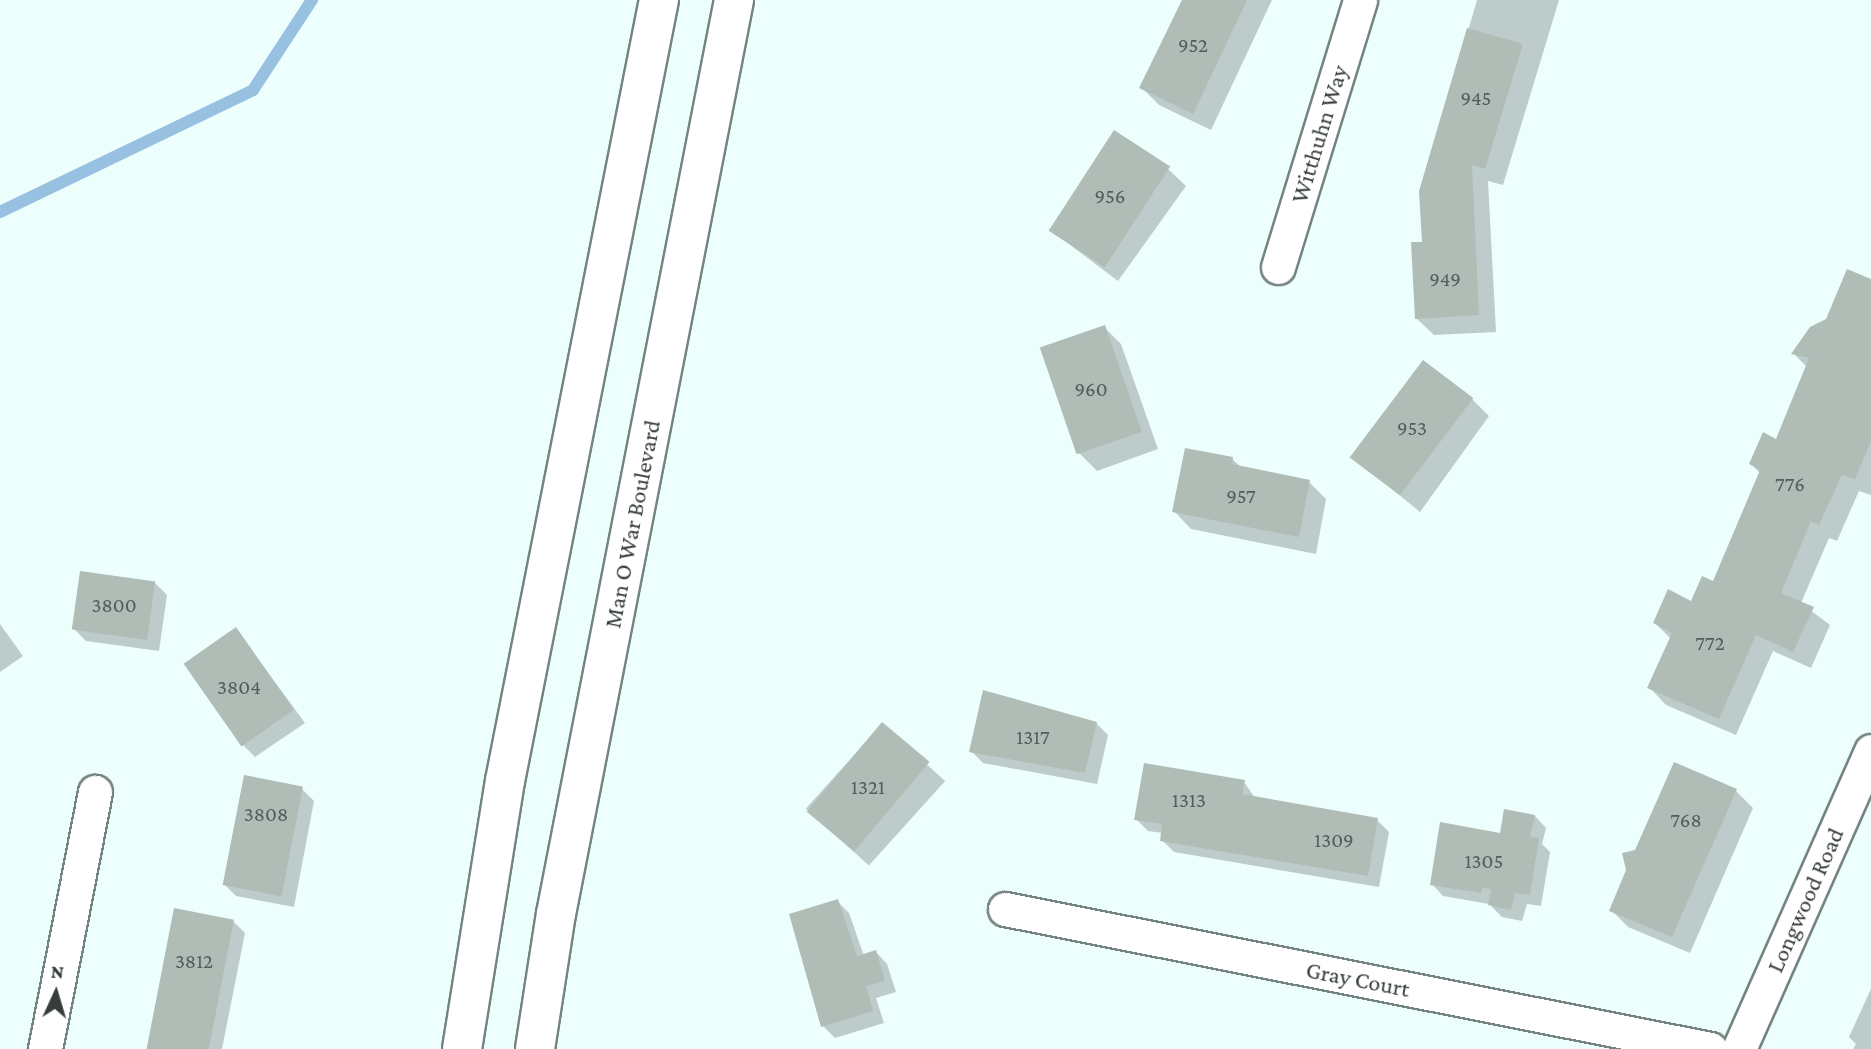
<!DOCTYPE html>
<style>
body{margin:0}
#map{position:relative;width:1871px;height:1049px;overflow:hidden;background:#edfffd;font-family:"Crimson Pro",serif}
div>[style]{position:absolute}
.shadow>*{inset:0;background:#0003;transform-origin:0 0}
.stream>*{height:12px;margin:-6px;padding:0 6px;transform-origin:6px;border-radius:6px;background:#98c0e1}
.building>*{inset:0;background:#afbdb6;transform-origin:0 0}
.roads{filter:drop-shadow(2px 0 #748482) drop-shadow(-2px 0 #748482) drop-shadow(0 2px #748482) drop-shadow(0 -2px #748482)}
.street>*{height:33px;margin:-16.5px;padding:0 16.5px;transform-origin:16.5px;border-radius:16.5px;background:#fff}
.primary>*{height:38px;margin:-19px;padding:0 19px;transform-origin:19px;border-radius:19px;background:#fff}
span{translate:-50% -50%;white-space:nowrap;text-align:center;line-height:1.15;-webkit-text-stroke:5px #fff;paint-order:stroke}
.number-label{font-size:21px;color:#545d5a}
.number-label span{-webkit-text-stroke-width:0}
.street-label{font-size:24px;color:#363d3c}
.north{position:absolute;left:21px;top:958px;width:70px;height:70px;-webkit-text-stroke:5px #fff;paint-order:stroke;rotate:4deg;font-size:19px;font-weight:700;line-height:28px;text-align:center;color:#363d3c}
.north::after{content:'';display:block;margin:auto;width:24px;height:32px;background:#363d3c;clip-path:polygon(50% 0,100% 100%,50% 72%,0 100%)}
</style>
<div id="map">
<div class="shadow">
<div style="clip-path:polygon(1184px 0,1272px 0,1211px 130px,1159px 105px,1142px 88px)"></div>
<div style="clip-path:polygon(1477px 0,1559px 0,1503px 185px,1488px 181px,1496px 332px,1434px 335px,1416px 318px,1424px 243px,1421px 191px)"></div>
<div style="clip-path:polygon(1168px 169px,1186px 186px,1118px 281px,1049px 229px)"></div>
<div style="clip-path:polygon(1871px 280px,1871px 495px,1859px 491px,1837px 541px,1829px 538px,1801px 603px,1830px 625px,1811px 668px,1773px 651px,1736px 735px,1666px 705px,1649px 687px,1671px 639px,1655px 623px,1692px 603px,1714px 583px,1760px 473px,1751px 464px,1777px 441px,1807px 367px,1793px 353px)"></div>
<div style="clip-path:polygon(1104px 327px,1121px 344px,1158px 449px,1097px 471px,1079px 453px)"></div>
<div style="clip-path:polygon(1472px 399px,1489px 416px,1420px 512px,1354px 458px)"></div>
<div style="clip-path:polygon(1232px 459px,1242px 468px,1309px 482px,1326px 499px,1316px 554px,1191px 529px,1174px 511px)"></div>
<div style="clip-path:polygon(155px 583px,167px 595px,159px 651px,86px 641px,74px 629px)"></div>
<div style="clip-path:polygon(0 624px,23px 656px,0 672px)"></div>
<div style="clip-path:polygon(236px 629px,305px 723px,255px 757px,243px 745px)"></div>
<div style="clip-path:polygon(984px 692px,1096px 723px,1108px 735px,1097px 784px,983px 763px,971px 751px)"></div>
<div style="left:882px;top:724px;width:85px;height:114px;rotate:42deg"></div>
<div style="clip-path:polygon(1244px 782px,1255px 798px,1377px 820px,1389px 832px,1379px 887px,1174px 852px,1162px 840px,1163px 833px,1148px 831px,1136px 819px)"></div>
<div style="clip-path:polygon(302px 789px,314px 801px,294px 907px,236px 896px,224px 884px)"></div>
<div style="clip-path:polygon(1736px 791px,1753px 808px,1690px 953px,1628px 927px,1611px 910px,1636px 852px)"></div>
<div style="clip-path:polygon(1535px 816px,1546px 828px,1542px 844px,1550px 852px,1541px 906px,1527px 904px,1522px 921px,1502px 917px,1489px 904px,1443px 896px,1432px 884px)"></div>
<div style="clip-path:polygon(837px 901px,849px 913px,864px 956px,876px 952px,887px 964px,896px 992px,876px 998px,884px 1023px,835px 1038px,823px 1026px)"></div>
<div style="clip-path:polygon(233px 921px,245px 933px,222px 1049px,148px 1049px)"></div>
<div style="clip-path:polygon(1871px 989px,1871px 1049px,1853px 1049px,1856px 1044px,1849px 1037px)"></div>
</div>
<div class="stream">
<div style="left:0;top:212px;width:281px;rotate:-25.7deg"></div>
<div style="left:253px;top:90px;width:108px;rotate:-56.8deg"></div>
</div>
<div class="building">
<div style="clip-path:polygon(1182px 0,1247px 0,1193px 114px,1139px 88px)"></div>
<div style="clip-path:polygon(1467px 28px,1523px 44px,1485px 169px,1472px 165px,1479px 315px,1415px 319px,1411px 242px,1422px 242px,1419px 191px)"></div>
<div style="left:1114px;top:130px;width:67px;height:120px;rotate:33deg"></div>
<div style="clip-path:polygon(1847px 269px,1871px 279px,1871px 441px,1855px 479px,1842px 475px,1819px 525px,1811px 521px,1781px 593px,1814px 607px,1793px 652px,1756px 635px,1719px 719px,1647px 688px,1672px 633px,1653px 623px,1668px 589px,1691px 601px,1702px 576px,1713px 581px,1760px 470px,1749px 464px,1763px 432px,1776px 439px,1809px 358px,1791px 354px,1810px 327px,1826px 319px)"></div>
<div style="left:1105px;top:325px;width:113px;height:69px;rotate:71deg"></div>
<div style="left:1423px;top:360px;width:63px;height:122px;rotate:37deg"></div>
<div style="clip-path:polygon(1185px 448px,1233px 457px,1232px 464px,1310px 480px,1299px 537px,1172px 512px)"></div>
<div style="left:80px;top:571px;width:76px;height:59px;rotate:8deg"></div>
<div style="left:236px;top:627px;width:101px;height:64px;rotate:55deg"></div>
<div style="clip-path:polygon(983px 690px,1097px 722px,1085px 773px,969px 752px)"></div>
<div style="left:882px;top:722px;width:62px;height:117px;rotate:40deg"></div>
<div style="clip-path:polygon(1674px 762px,1737px 789px,1672px 937px,1609px 911px,1626px 870px,1622px 853px,1635px 850px)"></div>
<div style="clip-path:polygon(1144px 763px,1245px 780px,1242px 794px,1378px 818px,1368px 876px,1160px 841px,1162px 824px,1134px 820px)"></div>
<div style="left:244px;top:775px;width:60px;height:112px;rotate:11deg"></div>
<div style="clip-path:polygon(1504px 809px,1535px 815px,1530px 837px,1539px 838px,1530px 895px,1515px 893px,1511px 910px,1488px 905px,1491px 889px,1482px 888px,1481px 893px,1430px 885px,1440px 822px,1500px 833px)"></div>
<div style="clip-path:polygon(838px 899px,857px 956px,876px 950px,885px 981px,866px 986px,873px 1011px,821px 1027px,789px 914px)"></div>
<div style="left:174px;top:908px;width:61px;height:144px;rotate:11deg"></div>
</div>
<div class="roads">
<div class="street">
<div style="left:1278px;top:267px;width:279px;rotate:-72.9deg"></div>
<div style="left:1005px;top:909px;width:719px;rotate:11.23deg"></div>
<div style="left:45px;top:1049px;width:262px;rotate:-79deg"></div>
<div style="left:1739px;top:1049px;width:326px;rotate:-66.1deg"></div>
</div>
<div class="primary">
<div style="left:462px;top:1049px;width:271px;rotate:-80.9deg"></div>
<div style="left:505px;top:781px;width:796px;rotate:-78.85deg"></div>
<div style="left:535px;top:1049px;width:137px;rotate:-81.2deg"></div>
<div style="left:556px;top:914px;width:931px;rotate:-78.98deg"></div>
</div>
</div>
<div class="number-label">
<span style="left:1193px;top:45px">952</span>
<span style="left:1476px;top:98px">945</span>
<span style="left:1110px;top:196px">956</span>
<span style="left:1445px;top:279px">949</span>
<span style="left:1091px;top:389px">960</span>
<span style="left:1412px;top:428px">953</span>
<span style="left:1790px;top:484px">776</span>
<span style="left:1241px;top:496px">957</span>
<span style="left:114px;top:605px">3800</span>
<span style="left:1710px;top:643px">772</span>
<span style="left:239px;top:687px">3804</span>
<span style="left:1033px;top:737px">1317</span>
<span style="left:868px;top:787px">1321</span>
<span style="left:1189px;top:800px">1313</span>
<span style="left:266px;top:814px">3808</span>
<span style="left:1686px;top:820px">768</span>
<span style="left:1334px;top:840px">1309</span>
<span style="left:1484px;top:861px">1305</span>
<span style="left:194px;top:961px">3812</span>
</div>
<div class="street-label">
<span style="left:1319px;top:134px;rotate:-73deg">Witthuhn Way</span>
<span style="left:632px;top:524px;rotate:-79deg">Man O War Boulevard</span>
<span style="left:1805px;top:900px;rotate:-66deg">Longwood Road</span>
<span style="left:1358px;top:979px;rotate:11deg">Gray Court</span>
</div>
<div class="north">N</div>
</div>
